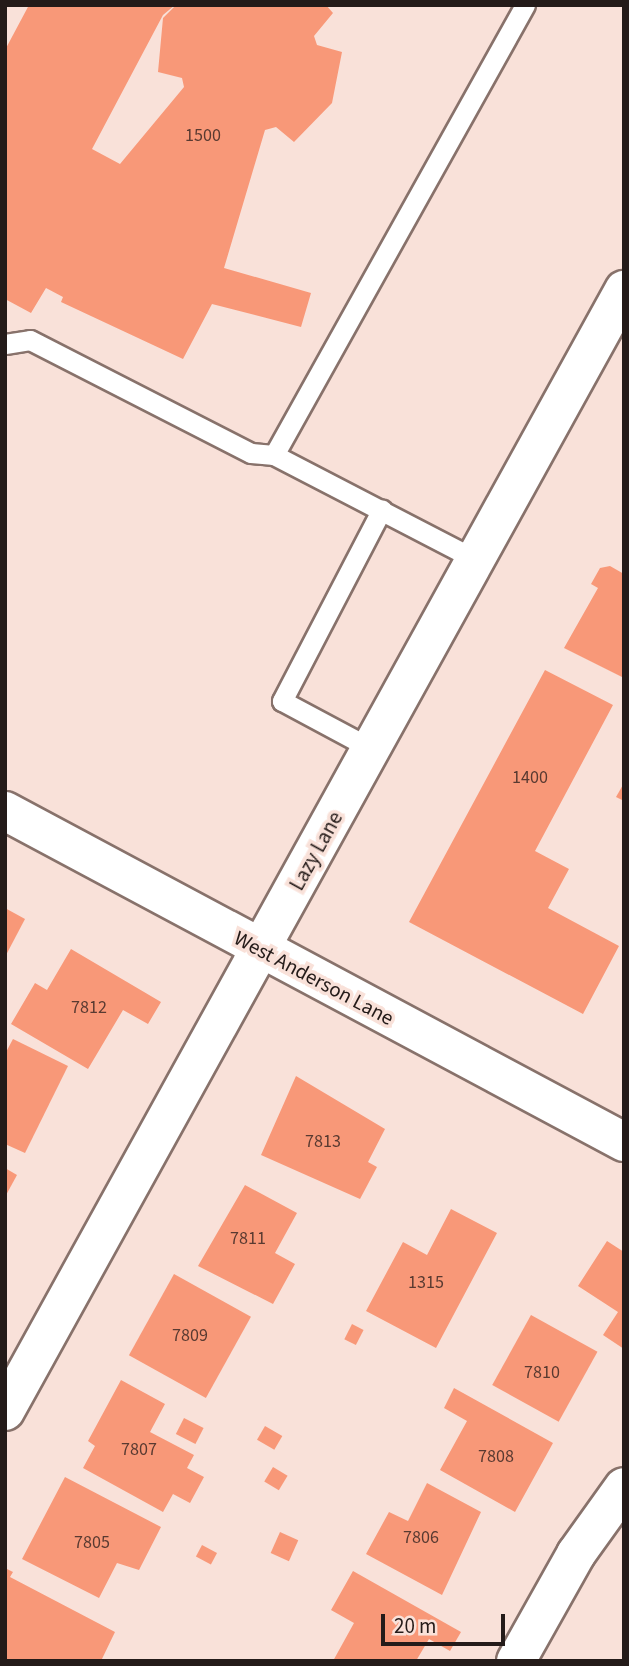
<!DOCTYPE html>
<style>
body{margin:0}
#map{position:relative;width:629px;height:1666px;overflow:hidden;background:#f9e1d9;font-family:"Source Sans 3",sans-serif}
div>[style]{position:absolute}
.building>*{inset:0;background:#f89878;transform-origin:0 0}
.roads{filter:drop-shadow(2px 0 #88726b) drop-shadow(-2px 0 #88726b) drop-shadow(0 2px #88726b) drop-shadow(0 -2px #88726b)}
.lane>*{height:19px;margin:-9.5px;padding:0 9.5px;transform-origin:9.5px;border-radius:9.5px;background:#fff}
.street>*{height:38px;margin:-19px;padding:0 19px;transform-origin:19px;border-radius:19px;background:#fff}
.secondary>*{height:38px;margin:-19px;padding:0 19px;transform-origin:19px;border-radius:19px;background:#fff}
span{translate:-50% -50%;white-space:nowrap;text-align:center;line-height:1.15;-webkit-text-stroke:7px #f9e1d9;paint-order:stroke}
.number-label{font-size:18px;color:#593a31}
.number-label span{-webkit-text-stroke-width:0}
.street-label{font-size:21px;color:#241b19}
.frame{position:absolute;inset:0;border:7px solid #241b19;pointer-events:none}
.scale{position:absolute;left:381px;top:1614px;width:124px;height:32px;box-sizing:border-box;border:4px solid #241b19;border-top:0;padding-left:9px;font-size:21px;line-height:24px;white-space:nowrap;color:#241b19;-webkit-text-stroke:5px #f9e1d9;paint-order:stroke}
</style>
<div id="map">
<div class="building">
<div style="clip-path:polygon(29px 5px,175px 5px,163px 15px,92px 149px,120px 164px,184px 87px,182px 78px,158px 72px,163px 18px,176px 5px,326px 5px,333px 13px,314px 36px,317px 45px,342px 52px,332px 103px,294px 142px,276px 127px,265px 130px,224px 268px,311px 293px,301px 327px,212px 304px,183px 359px,61px 302px,63px 297px,46px 288px,31px 313px,5px 299px,5px 50px)"></div>
<div style="clip-path:polygon(610px 566px,624px 574px,624px 678px,564px 648px,598px 588px,591px 584px,600px 568px)"></div>
<div style="clip-path:polygon(545px 670px,613px 705px,535px 851px,569px 869px,548px 908px,619px 946px,583px 1014px,409px 922px)"></div>
<div style="clip-path:polygon(624px 783px,624px 801px,616px 797px)"></div>
<div style="clip-path:polygon(5px 908px,25px 919px,5px 957px)"></div>
<div style="clip-path:polygon(71px 949px,161px 1002px,148px 1024px,123px 1010px,88px 1069px,11px 1024px,35px 983px,47px 990px)"></div>
<div style="clip-path:polygon(13px 1039px,68px 1066px,25px 1153px,5px 1144px,5px 1054px)"></div>
<div style="clip-path:polygon(296px 1076px,385px 1129px,368px 1162px,377px 1167px,360px 1199px,261px 1155px)"></div>
<div style="clip-path:polygon(5px 1168px,17px 1175px,5px 1197px)"></div>
<div style="clip-path:polygon(245px 1185px,297px 1213px,275px 1253px,295px 1264px,273px 1304px,198px 1266px)"></div>
<div style="clip-path:polygon(451px 1209px,497px 1233px,436px 1348px,366px 1311px,403px 1242px,427px 1255px)"></div>
<div style="clip-path:polygon(607px 1241px,624px 1252px,624px 1349px,603px 1335px,618px 1312px,578px 1286px)"></div>
<div style="left:174px;top:1274px;width:88px;height:93px;rotate:29deg"></div>
<div style="left:531px;top:1315px;width:76px;height:80px;rotate:29deg"></div>
<div style="left:352px;top:1324px;width:13px;height:17px;rotate:27deg"></div>
<div style="clip-path:polygon(121px 1380px,165px 1404px,150px 1432px,194px 1455px,187px 1468px,204px 1477px,190px 1503px,173px 1494px,163px 1512px,83px 1468px,95px 1446px,88px 1441px)"></div>
<div style="clip-path:polygon(454px 1388px,553px 1443px,515px 1512px,440px 1470px,467px 1421px,444px 1408px)"></div>
<div style="left:184px;top:1418px;width:22px;height:18px;rotate:27deg"></div>
<div style="left:265px;top:1426px;width:20px;height:16px;rotate:30deg"></div>
<div style="left:273px;top:1467px;width:17px;height:17px;rotate:31deg"></div>
<div style="clip-path:polygon(65px 1477px,161px 1527px,139px 1570px,117px 1563px,99px 1598px,22px 1559px)"></div>
<div style="clip-path:polygon(427px 1483px,481px 1512px,442px 1595px,366px 1554px,389px 1512px,408px 1521px)"></div>
<div style="left:280px;top:1532px;width:20px;height:23px;rotate:24deg"></div>
<div style="left:202px;top:1545px;width:17px;height:13px;rotate:28deg"></div>
<div style="clip-path:polygon(5px 1568px,13px 1572px,10px 1577px,115px 1632px,101px 1661px,5px 1661px)"></div>
<div style="clip-path:polygon(353px 1571px,461px 1632px,450px 1651px,429px 1639px,416px 1661px,333px 1661px,354px 1623px,331px 1610px)"></div>
</div>
<div class="roads">
<div class="lane">
<div style="left:5px;top:344px;width:25px;rotate:-9deg"></div>
<div style="left:30px;top:340px;width:248px;rotate:27.1deg"></div>
<div style="left:251px;top:453px;width:23px;rotate:5deg"></div>
<div style="left:274px;top:455px;width:226px;rotate:27.4deg"></div>
<div style="left:274px;top:455px;width:515px;rotate:-60.85deg"></div>
<div style="left:372px;top:749px;width:102px;rotate:-151.9deg"></div>
<div style="left:282px;top:701px;width:216px;rotate:-62.5deg"></div>
</div>
<div class="street">
<div style="left:5px;top:1411px;width:1281px;rotate:-61.09deg"></div>
<div style="left:516px;top:1661px;width:123px;rotate:-60.7deg"></div>
<div style="left:576px;top:1554px;width:82px;rotate:-54.4deg"></div>
</div>
<div class="secondary">
<div style="left:5px;top:811px;width:702px;rotate:28.13deg"></div>
</div>
</div>
<div class="number-label">
<span style="left:203px;top:136px">1500</span>
<span style="left:530px;top:778px">1400</span>
<span style="left:89px;top:1008px">7812</span>
<span style="left:323px;top:1142px">7813</span>
<span style="left:248px;top:1239px">7811</span>
<span style="left:426px;top:1283px">1315</span>
<span style="left:190px;top:1336px">7809</span>
<span style="left:542px;top:1373px">7810</span>
<span style="left:139px;top:1450px">7807</span>
<span style="left:496px;top:1457px">7808</span>
<span style="left:421px;top:1538px">7806</span>
<span style="left:92px;top:1543px">7805</span>
</div>
<div class="street-label">
<span style="left:316px;top:851px;rotate:-61deg">Lazy Lane</span>
<span style="left:314px;top:978px;rotate:28deg">West Anderson Lane</span>
</div>
<div class="frame"></div>
<div class="scale">20 m</div>
</div>
